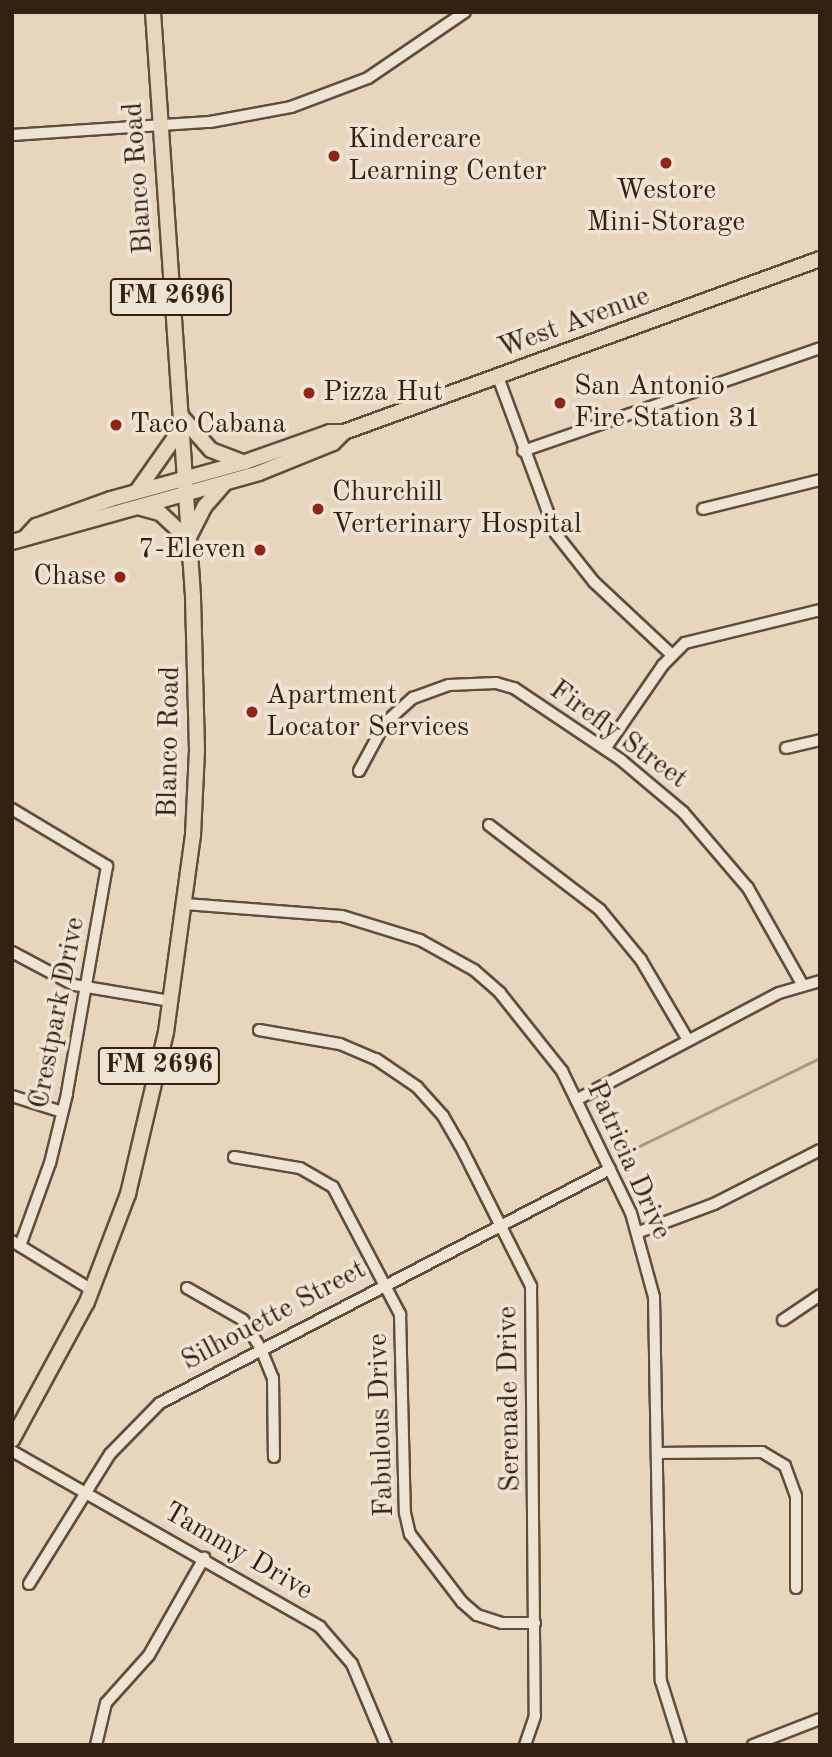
<!DOCTYPE html>
<style>
body{margin:0}
#map{position:relative;width:832px;height:1757px;overflow:hidden;background:#e7d5bd;font-family:"Old Standard TT",serif}
div>[style]{position:absolute}
.stream>*{height:2.5px;margin:-1.25px;padding:0 1.25px;transform-origin:1.25px;border-radius:1.25px;background:#aa9883}
.roads{filter:drop-shadow(2px 0 #604e3d) drop-shadow(-2px 0 #604e3d) drop-shadow(0 2px #604e3d) drop-shadow(0 -2px #604e3d)}
.minor>*{height:10px;margin:-5px;padding:0 5px;transform-origin:5px;border-radius:5px;background:#efe4d4}
.major>*{height:14px;margin:-7px;padding:0 7px;transform-origin:7px;border-radius:7px;background:#e7d5bd}
.dots>*{width:19px;height:19px;translate:-50% -50%;box-sizing:border-box;border:4px solid #efe4d4;border-radius:50%}
span{translate:-50% -50%;white-space:nowrap;text-align:center;line-height:1.15;-webkit-text-stroke:7px #efe4d4;paint-order:stroke}
.shield-label span{padding:2px 5px;background:#efe4d4;border:2px solid;border-radius:5px;-webkit-text-stroke-width:0}
.shield-label{font-size:26px;color:#332112;font-weight:700}
.poi-label{font-size:28px;color:#332112}
.left{translate:0 -50%;text-align:left}
.right{translate:-100% -50%;text-align:right}
.street-label{font-size:28px;color:#332112}
.frame{position:absolute;inset:0;border:14px solid #332112;pointer-events:none}
</style>
<div id="map">
<div class="stream">
<div style="left:617px;top:1157px;width:226px;rotate:-26deg"></div>
</div>
<div class="roads">
<div class="minor">
<div style="left:12px;top:135px;width:198px;rotate:-3.8deg"></div>
<div style="left:210px;top:122px;width:82px;rotate:-10.5deg"></div>
<div style="left:291px;top:107px;width:82px;rotate:-20.6deg"></div>
<div style="left:368px;top:78px;width:117px;rotate:-34.2deg"></div>
<div style="left:498px;top:377px;width:167px;rotate:69.7deg"></div>
<div style="left:556px;top:534px;width:61px;rotate:51.6deg"></div>
<div style="left:594px;top:582px;width:105px;rotate:43.1deg"></div>
<div style="left:523px;top:451px;width:314px;rotate:-19.1deg"></div>
<div style="left:703px;top:509px;width:121px;rotate:-13.9deg"></div>
<div style="left:786px;top:748px;width:35px;rotate:-13deg"></div>
<div style="left:605px;top:749px;width:102px;rotate:-55.4deg"></div>
<div style="left:663px;top:665px;width:31px;rotate:-45deg"></div>
<div style="left:685px;top:643px;width:139px;rotate:-13.7deg"></div>
<div style="left:359px;top:771px;width:55px;rotate:-61.6deg"></div>
<div style="left:385px;top:723px;width:38px;rotate:-42deg"></div>
<div style="left:413px;top:698px;width:38px;rotate:-20deg"></div>
<div style="left:449px;top:685px;width:47px;rotate:-2.4deg"></div>
<div style="left:496px;top:683px;width:19px;rotate:16deg"></div>
<div style="left:514px;top:688px;width:129px;rotate:33.9deg"></div>
<div style="left:621px;top:760px;width:81px;rotate:40deg"></div>
<div style="left:683px;top:812px;width:100px;rotate:49.5deg"></div>
<div style="left:748px;top:888px;width:110px;rotate:60.6deg"></div>
<div style="left:12px;top:809px;width:111px;rotate:31deg"></div>
<div style="left:107px;top:866px;width:231px;rotate:100deg"></div>
<div style="left:67px;top:1094px;width:71px;rotate:103.8deg"></div>
<div style="left:50px;top:1163px;width:88px;rotate:109.9deg"></div>
<div style="left:489px;top:825px;width:140px;rotate:37.4deg"></div>
<div style="left:600px;top:910px;width:65px;rotate:50.6deg"></div>
<div style="left:641px;top:960px;width:93px;rotate:59.6deg"></div>
<div style="left:185px;top:904px;width:157px;rotate:4.4deg"></div>
<div style="left:342px;top:916px;width:82px;rotate:17.1deg"></div>
<div style="left:420px;top:940px;width:62px;rotate:29.1deg"></div>
<div style="left:474px;top:970px;width:35px;rotate:41deg"></div>
<div style="left:500px;top:993px;width:100px;rotate:51.5deg"></div>
<div style="left:562px;top:1071px;width:158px;rotate:64.1deg"></div>
<div style="left:631px;top:1213px;width:87px;rotate:74.7deg"></div>
<div style="left:654px;top:1297px;width:384px;rotate:89deg"></div>
<div style="left:661px;top:1681px;width:67px;rotate:72.6deg"></div>
<div style="left:12px;top:952px;width:70px;rotate:28deg"></div>
<div style="left:74px;top:985px;width:98px;rotate:9.4deg"></div>
<div style="left:259px;top:1030px;width:82px;rotate:9.8deg"></div>
<div style="left:340px;top:1044px;width:39px;rotate:23deg"></div>
<div style="left:376px;top:1059px;width:50px;rotate:34.3deg"></div>
<div style="left:417px;top:1087px;width:39px;rotate:48deg"></div>
<div style="left:443px;top:1116px;width:34px;rotate:60deg"></div>
<div style="left:460px;top:1145px;width:158px;rotate:63.3deg"></div>
<div style="left:531px;top:1286px;width:430px;rotate:89.5deg"></div>
<div style="left:535px;top:1716px;width:31px;rotate:109deg"></div>
<div style="left:12px;top:1096px;width:52px;rotate:17.7deg"></div>
<div style="left:576px;top:1100px;width:229px;rotate:-27.8deg"></div>
<div style="left:779px;top:993px;width:43px;rotate:-16.3deg"></div>
<div style="left:234px;top:1157px;width:67px;rotate:9.5deg"></div>
<div style="left:300px;top:1168px;width:38px;rotate:30deg"></div>
<div style="left:333px;top:1187px;width:144px;rotate:62.2deg"></div>
<div style="left:400px;top:1314px;width:199px;rotate:88.6deg"></div>
<div style="left:405px;top:1513px;width:22px;rotate:77deg"></div>
<div style="left:410px;top:1534px;width:86px;rotate:52.6deg"></div>
<div style="left:462px;top:1602px;width:20px;rotate:41deg"></div>
<div style="left:477px;top:1615px;width:26px;rotate:18deg"></div>
<div style="left:502px;top:1623px;width:33px"></div>
<div style="left:639px;top:1232px;width:80px;rotate:-20.5deg"></div>
<div style="left:714px;top:1204px;width:119px;rotate:-27deg"></div>
<div style="left:12px;top:1241px;width:94px;rotate:31.5deg"></div>
<div style="left:187px;top:1288px;width:64px;rotate:29.7deg"></div>
<div style="left:243px;top:1320px;width:34px;rotate:58deg"></div>
<div style="left:261px;top:1349px;width:31px;rotate:68deg"></div>
<div style="left:273px;top:1378px;width:79px;rotate:89.3deg"></div>
<div style="left:783px;top:1320px;width:45px;rotate:-34deg"></div>
<div style="left:12px;top:1451px;width:355px;rotate:29.7deg"></div>
<div style="left:320px;top:1627px;width:49px;rotate:49.1deg"></div>
<div style="left:352px;top:1664px;width:88px;rotate:67.2deg"></div>
<div style="left:657px;top:1453px;width:105px;rotate:-0.5deg"></div>
<div style="left:762px;top:1452px;width:27px;rotate:31deg"></div>
<div style="left:785px;top:1466px;width:32px;rotate:70deg"></div>
<div style="left:796px;top:1496px;width:92px;rotate:90deg"></div>
<div style="left:29px;top:1584px;width:153px;rotate:-58.1deg"></div>
<div style="left:110px;top:1454px;width:71px;rotate:-45.6deg"></div>
<div style="left:160px;top:1403px;width:507px;rotate:-27.47deg"></div>
<div style="left:96px;top:1745px;width:43px;rotate:-76.6deg"></div>
<div style="left:106px;top:1703px;width:64px;rotate:-48.1deg"></div>
<div style="left:149px;top:1655px;width:112px;rotate:-60.4deg"></div>
<div style="left:753px;top:1745px;width:72px;rotate:-21.2deg"></div>
</div>
<div class="major">
<div style="left:181px;top:416px;width:45px;rotate:48.6deg"></div>
<div style="left:211px;top:450px;width:31px;rotate:21deg"></div>
<div style="left:137px;top:491px;width:75px;rotate:-54.8deg"></div>
<div style="left:141px;top:508px;width:20px;rotate:15deg"></div>
<div style="left:160px;top:513px;width:38px;rotate:43deg"></div>
<div style="left:26px;top:537px;width:15px;rotate:-48deg"></div>
<div style="left:36px;top:526px;width:80px;rotate:-19.8deg"></div>
<div style="left:111px;top:499px;width:139px;rotate:-15.4deg"></div>
<div style="left:245px;top:462px;width:90px;rotate:-19.4deg"></div>
<div style="left:330px;top:432px;width:14px"></div>
<div style="left:344px;top:432px;width:506px;rotate:-19.97deg"></div>
<div style="left:189px;top:537px;width:35px;rotate:-63deg"></div>
<div style="left:205px;top:506px;width:28px;rotate:-49deg"></div>
<div style="left:12px;top:542px;width:256px;rotate:-15.6deg"></div>
<div style="left:259px;top:473px;width:80px;rotate:-22.1deg"></div>
<div style="left:333px;top:443px;width:16px;rotate:-45deg"></div>
<div style="left:12px;top:1440px;width:157px;rotate:-61.5deg"></div>
<div style="left:87px;top:1302px;width:116px;rotate:-69.2deg"></div>
<div style="left:128px;top:1194px;width:166px;rotate:-76.8deg"></div>
<div style="left:166px;top:1032px;width:199px;rotate:-82.2deg"></div>
<div style="left:193px;top:835px;width:85px;rotate:-87.3deg"></div>
<div style="left:197px;top:750px;width:154px;rotate:-91.5deg"></div>
<div style="left:193px;top:596px;width:585px;rotate:-93.92deg"></div>
</div>
</div>
<div class="dots">
<div style="left:334px;top:156px;background:#8f2418"></div>
<div style="left:666px;top:163px;background:#8f2418"></div>
<div style="left:309px;top:393px;background:#8f2418"></div>
<div style="left:560px;top:403px;background:#8f2418"></div>
<div style="left:116px;top:425px;background:#8f2418"></div>
<div style="left:318px;top:509px;background:#8f2418"></div>
<div style="left:260px;top:550px;background:#8f2418"></div>
<div style="left:120px;top:577px;background:#8f2418"></div>
<div style="left:252px;top:712px;background:#8f2418"></div>
</div>
<div class="shield-label">
<span style="left:171px;top:297px">FM 2696</span>
<span style="left:159px;top:1066px">FM 2696</span>
</div>
<div class="poi-label">
<span class="left" style="left:348px;top:156px">Kindercare<br>Learning Center</span>
<span style="left:666px;top:207px">Westore<br>Mini-Storage</span>
<span class="left" style="left:574px;top:403px">San Antonio<br>Fire Station 31</span>
<span class="left" style="left:323px;top:393px">Pizza Hut</span>
<span class="left" style="left:130px;top:425px">Taco Cabana</span>
<span class="left" style="left:332px;top:509px">Churchill<br>Verterinary Hospital</span>
<span class="right" style="left:246px;top:550px">7-Eleven</span>
<span class="right" style="left:106px;top:577px">Chase</span>
<span class="left" style="left:266px;top:712px">Apartment<br>Locator Services</span>
</div>
<div class="street-label">
<span style="left:139px;top:178px;rotate:-94deg">Blanco Road</span>
<span style="left:574px;top:323px;rotate:-20deg">West Avenue</span>
<span style="left:618px;top:735px;rotate:36deg">Firefly Street</span>
<span style="left:170px;top:742px;rotate:-89deg">Blanco Road</span>
<span style="left:58px;top:1013px;rotate:-79deg">Crestpark Drive</span>
<span style="left:628px;top:1161px;rotate:66deg">Patricia Drive</span>
<span style="left:274px;top:1316px;rotate:-28deg">Silhouette Street</span>
<span style="left:510px;top:1399px;rotate:-91deg">Serenade Drive</span>
<span style="left:382px;top:1425px;rotate:-92deg">Fabulous Drive</span>
<span style="left:238px;top:1552px;rotate:30deg">Tammy Drive</span>
</div>
<div class="frame"></div>
</div>
